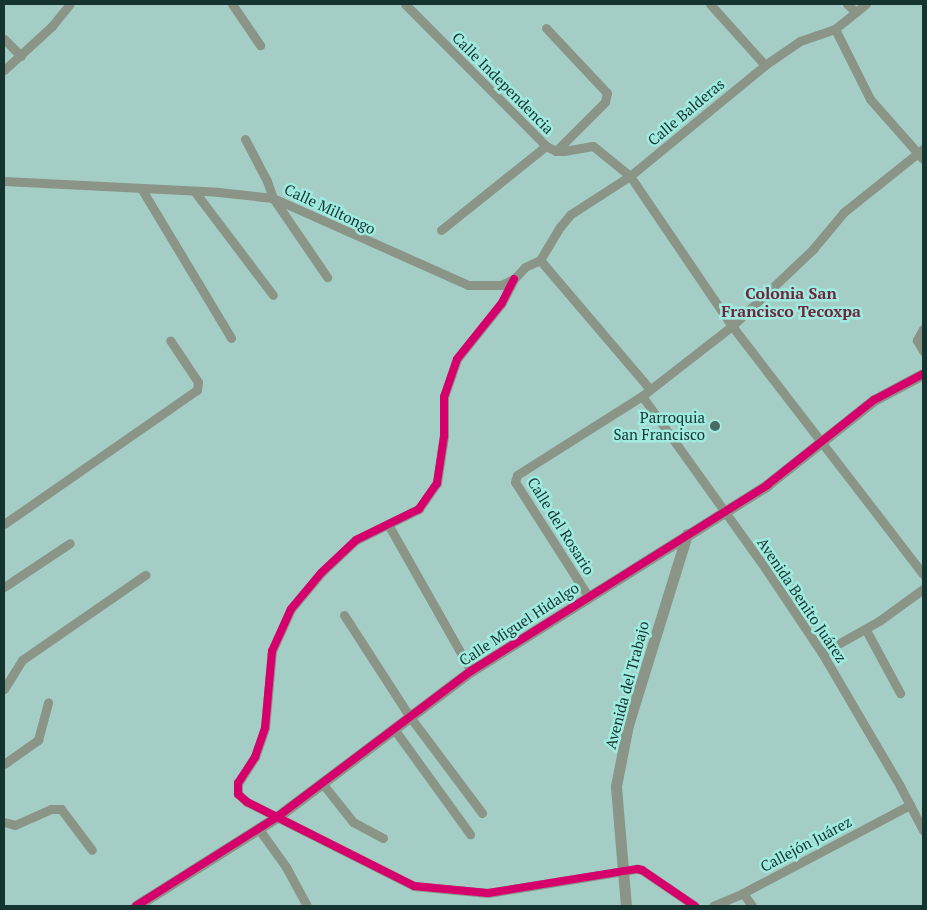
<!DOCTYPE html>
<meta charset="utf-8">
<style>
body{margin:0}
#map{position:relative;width:927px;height:910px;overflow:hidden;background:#a4cdc6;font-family:"PT Serif",serif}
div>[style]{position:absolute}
.minor>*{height:9px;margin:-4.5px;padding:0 4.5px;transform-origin:4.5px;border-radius:4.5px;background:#8a9487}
.tertiary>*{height:11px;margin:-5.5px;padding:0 5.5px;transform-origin:5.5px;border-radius:5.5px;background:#8a9487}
.cycleway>*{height:8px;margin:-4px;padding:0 4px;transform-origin:4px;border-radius:4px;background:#d6006c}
.dots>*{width:14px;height:14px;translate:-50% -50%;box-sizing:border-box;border:2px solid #a0ebdf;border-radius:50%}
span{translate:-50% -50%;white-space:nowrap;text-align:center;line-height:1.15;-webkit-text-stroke:5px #a0ebdf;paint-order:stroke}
.street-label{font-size:15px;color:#153430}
.poi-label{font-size:15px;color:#153430}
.right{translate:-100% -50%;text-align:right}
.neighbourhood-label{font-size:16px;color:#6c273d;font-weight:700}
.frame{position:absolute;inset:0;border:5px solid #153430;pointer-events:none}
</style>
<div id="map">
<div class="minor">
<div style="left:232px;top:4px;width:50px;rotate:55.7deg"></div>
<div style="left:405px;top:4px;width:200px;rotate:45.2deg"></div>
<div style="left:546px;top:146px;width:11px;rotate:27deg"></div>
<div style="left:556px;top:151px;width:8px"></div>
<div style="left:564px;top:151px;width:29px;rotate:-10deg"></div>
<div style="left:593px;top:146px;width:48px;rotate:39deg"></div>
<div style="left:630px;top:176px;width:181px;rotate:55.8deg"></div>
<div style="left:732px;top:326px;width:313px;rotate:52.4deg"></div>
<div style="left:710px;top:4px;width:82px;rotate:48deg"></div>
<div style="left:847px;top:4px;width:12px;rotate:42deg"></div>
<div style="left:546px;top:28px;width:89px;rotate:46.8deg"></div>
<div style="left:607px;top:93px;width:9px;rotate:103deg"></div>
<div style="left:605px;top:102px;width:69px;rotate:135deg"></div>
<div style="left:835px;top:29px;width:78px;rotate:63.4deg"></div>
<div style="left:870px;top:99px;width:80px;rotate:48.5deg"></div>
<div style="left:4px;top:39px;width:24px;rotate:45deg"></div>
<div style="left:4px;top:70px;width:65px;rotate:-42.5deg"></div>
<div style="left:52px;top:26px;width:28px;rotate:-51deg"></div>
<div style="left:245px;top:139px;width:47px;rotate:62.4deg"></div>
<div style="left:267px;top:181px;width:18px;rotate:71deg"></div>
<div style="left:273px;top:198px;width:96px;rotate:55.6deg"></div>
<div style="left:4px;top:181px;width:214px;rotate:2.9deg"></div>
<div style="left:218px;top:192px;width:55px;rotate:6.2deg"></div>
<div style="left:273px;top:198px;width:214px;rotate:24deg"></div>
<div style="left:468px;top:285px;width:33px"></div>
<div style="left:501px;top:285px;width:14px;rotate:-25deg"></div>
<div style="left:514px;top:279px;width:16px;rotate:-47deg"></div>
<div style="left:525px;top:267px;width:17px;rotate:-25deg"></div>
<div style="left:141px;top:188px;width:175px;rotate:59deg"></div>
<div style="left:195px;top:192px;width:129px;rotate:52.9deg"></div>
<div style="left:441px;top:230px;width:134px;rotate:-38.7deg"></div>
<div style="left:540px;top:260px;width:39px;rotate:-59deg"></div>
<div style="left:560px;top:227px;width:17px;rotate:-50deg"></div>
<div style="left:571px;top:214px;width:70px;rotate:-32.8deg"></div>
<div style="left:630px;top:176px;width:175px;rotate:-39.4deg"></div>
<div style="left:765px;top:65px;width:42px;rotate:-34.4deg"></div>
<div style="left:800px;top:41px;width:37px;rotate:-19deg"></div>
<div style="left:835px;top:29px;width:40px;rotate:-39deg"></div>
<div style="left:540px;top:260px;width:168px;rotate:49.6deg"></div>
<div style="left:514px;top:279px;width:28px;rotate:117deg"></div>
<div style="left:501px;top:304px;width:70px;rotate:128.7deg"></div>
<div style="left:457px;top:359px;width:40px;rotate:108.9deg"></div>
<div style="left:444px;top:397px;width:39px;rotate:90deg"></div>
<div style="left:444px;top:436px;width:48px;rotate:98.5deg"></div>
<div style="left:437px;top:483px;width:32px;rotate:125deg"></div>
<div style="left:419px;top:509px;width:70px;rotate:153.8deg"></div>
<div style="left:356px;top:540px;width:48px;rotate:136.7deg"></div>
<div style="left:321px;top:573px;width:47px;rotate:129.8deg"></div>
<div style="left:291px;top:609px;width:46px;rotate:114.3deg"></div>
<div style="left:272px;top:651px;width:77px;rotate:95.2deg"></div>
<div style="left:265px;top:728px;width:31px;rotate:109deg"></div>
<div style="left:255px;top:757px;width:31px;rotate:123deg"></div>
<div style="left:238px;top:783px;width:11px;rotate:90deg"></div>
<div style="left:238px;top:794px;width:12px;rotate:42deg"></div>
<div style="left:247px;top:802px;width:187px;rotate:26.7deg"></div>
<div style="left:414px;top:886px;width:74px;rotate:5.4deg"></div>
<div style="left:488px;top:893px;width:151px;rotate:-9.2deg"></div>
<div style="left:637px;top:869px;width:5px;rotate:11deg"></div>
<div style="left:642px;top:870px;width:64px;rotate:34.2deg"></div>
<div style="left:923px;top:329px;width:13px;rotate:119deg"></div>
<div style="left:917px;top:340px;width:13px;rotate:61deg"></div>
<div style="left:642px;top:396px;width:211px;rotate:54.4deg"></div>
<div style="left:765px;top:568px;width:102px;rotate:56.2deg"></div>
<div style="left:822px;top:653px;width:154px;rotate:59.6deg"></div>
<div style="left:900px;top:786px;width:50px;rotate:62.4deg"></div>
<div style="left:4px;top:524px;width:235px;rotate:-34.8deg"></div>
<div style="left:197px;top:390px;width:8px;rotate:-83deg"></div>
<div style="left:198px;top:382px;width:50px;rotate:-123.7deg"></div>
<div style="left:389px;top:526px;width:167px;rotate:60.5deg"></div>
<div style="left:4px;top:587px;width:79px;rotate:-33.7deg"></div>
<div style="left:588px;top:596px;width:135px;rotate:-122.6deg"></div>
<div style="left:515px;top:482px;width:7px;rotate:-74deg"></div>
<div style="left:517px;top:475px;width:148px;rotate:-32.3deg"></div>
<div style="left:642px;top:396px;width:114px;rotate:-37.9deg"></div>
<div style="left:732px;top:326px;width:112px;rotate:-43.5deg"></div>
<div style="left:813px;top:249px;width:48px;rotate:-50deg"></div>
<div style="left:844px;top:212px;width:101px;rotate:-38.6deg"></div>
<div style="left:344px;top:615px;width:121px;rotate:57.1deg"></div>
<div style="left:410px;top:717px;width:120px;rotate:53.1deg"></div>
<div style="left:866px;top:630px;width:72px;rotate:61.6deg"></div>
<div style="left:822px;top:653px;width:65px;rotate:-29.3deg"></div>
<div style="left:879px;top:621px;width:54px;rotate:-36deg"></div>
<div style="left:4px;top:689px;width:34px;rotate:-58deg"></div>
<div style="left:22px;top:660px;width:150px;rotate:-34.6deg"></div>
<div style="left:394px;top:729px;width:130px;rotate:54.1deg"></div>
<div style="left:4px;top:764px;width:42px;rotate:-35.2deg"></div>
<div style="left:38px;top:740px;width:39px;rotate:-75deg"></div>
<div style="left:322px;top:783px;width:50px;rotate:51.5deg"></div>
<div style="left:353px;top:822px;width:34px;rotate:28deg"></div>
<div style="left:4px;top:822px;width:11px;rotate:15deg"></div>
<div style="left:15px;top:825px;width:39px;rotate:-24deg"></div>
<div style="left:51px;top:809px;width:10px"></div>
<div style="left:61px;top:809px;width:51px;rotate:52.9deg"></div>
<div style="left:258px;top:828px;width:48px;rotate:54.3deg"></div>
<div style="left:286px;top:867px;width:44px;rotate:61.7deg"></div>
<div style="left:743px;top:893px;width:16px;rotate:55deg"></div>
<div style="left:713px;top:906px;width:33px;rotate:-23deg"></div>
<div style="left:743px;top:893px;width:189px;rotate:-27.8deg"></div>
</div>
<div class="tertiary">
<div style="left:136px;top:906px;width:167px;rotate:-32.3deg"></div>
<div style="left:277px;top:817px;width:243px;rotate:-37deg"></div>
<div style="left:471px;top:671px;width:350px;rotate:-32.1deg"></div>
<div style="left:767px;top:485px;width:137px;rotate:-38.5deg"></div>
<div style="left:874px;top:400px;width:55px;rotate:-28deg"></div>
<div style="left:626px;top:906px;width:120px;rotate:-94.8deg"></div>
<div style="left:616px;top:786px;width:62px;rotate:-78.9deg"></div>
<div style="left:628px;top:725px;width:200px;rotate:-72.8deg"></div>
</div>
<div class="cycleway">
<div style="left:514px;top:279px;width:28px;rotate:117deg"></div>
<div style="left:501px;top:304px;width:70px;rotate:128.7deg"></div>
<div style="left:457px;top:359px;width:40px;rotate:108.9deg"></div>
<div style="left:444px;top:397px;width:39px;rotate:90deg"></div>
<div style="left:444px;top:436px;width:48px;rotate:98.5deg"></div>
<div style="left:437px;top:483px;width:32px;rotate:125deg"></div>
<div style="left:419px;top:509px;width:70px;rotate:153.8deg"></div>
<div style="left:356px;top:540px;width:48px;rotate:136.7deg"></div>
<div style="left:321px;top:573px;width:47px;rotate:129.8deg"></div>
<div style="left:291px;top:609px;width:46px;rotate:114.3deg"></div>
<div style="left:272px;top:651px;width:77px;rotate:95.2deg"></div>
<div style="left:265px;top:728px;width:31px;rotate:109deg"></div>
<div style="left:255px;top:757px;width:31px;rotate:123deg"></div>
<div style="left:238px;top:783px;width:11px;rotate:90deg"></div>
<div style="left:238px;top:794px;width:12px;rotate:42deg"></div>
<div style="left:247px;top:802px;width:187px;rotate:26.7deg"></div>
<div style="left:414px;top:886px;width:74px;rotate:5.4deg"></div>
<div style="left:488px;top:893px;width:151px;rotate:-9.2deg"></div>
<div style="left:637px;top:869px;width:5px;rotate:11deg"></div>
<div style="left:642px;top:870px;width:64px;rotate:34.2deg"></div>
<div style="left:136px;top:906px;width:167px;rotate:-32.3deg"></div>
<div style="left:277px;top:817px;width:243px;rotate:-37deg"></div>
<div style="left:471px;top:671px;width:350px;rotate:-32.1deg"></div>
<div style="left:767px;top:485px;width:137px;rotate:-38.5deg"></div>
<div style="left:874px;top:400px;width:55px;rotate:-28deg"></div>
</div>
<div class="dots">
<div style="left:715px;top:426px;background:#476a64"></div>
</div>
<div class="street-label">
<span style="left:503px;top:83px;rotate:45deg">Calle Independencia</span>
<span style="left:686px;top:112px;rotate:-40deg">Calle Balderas</span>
<span style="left:330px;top:209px;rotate:25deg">Calle Miltongo</span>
<span style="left:561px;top:526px;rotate:58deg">Calle del Rosario</span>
<span style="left:802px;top:600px;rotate:56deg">Avenida Benito Juárez</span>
<span style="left:519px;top:624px;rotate:-33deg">Calle Miguel Hidalgo</span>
<span style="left:627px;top:685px;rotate:-75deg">Avenida del Trabajo</span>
<span style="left:806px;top:844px;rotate:-28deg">Callejón Juárez</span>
</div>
<div class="poi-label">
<span class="right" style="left:705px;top:426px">Parroquia<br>San Francisco</span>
</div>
<div class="neighbourhood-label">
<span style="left:791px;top:302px">Colonia San<br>Francisco Tecoxpa</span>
</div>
<div class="frame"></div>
</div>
